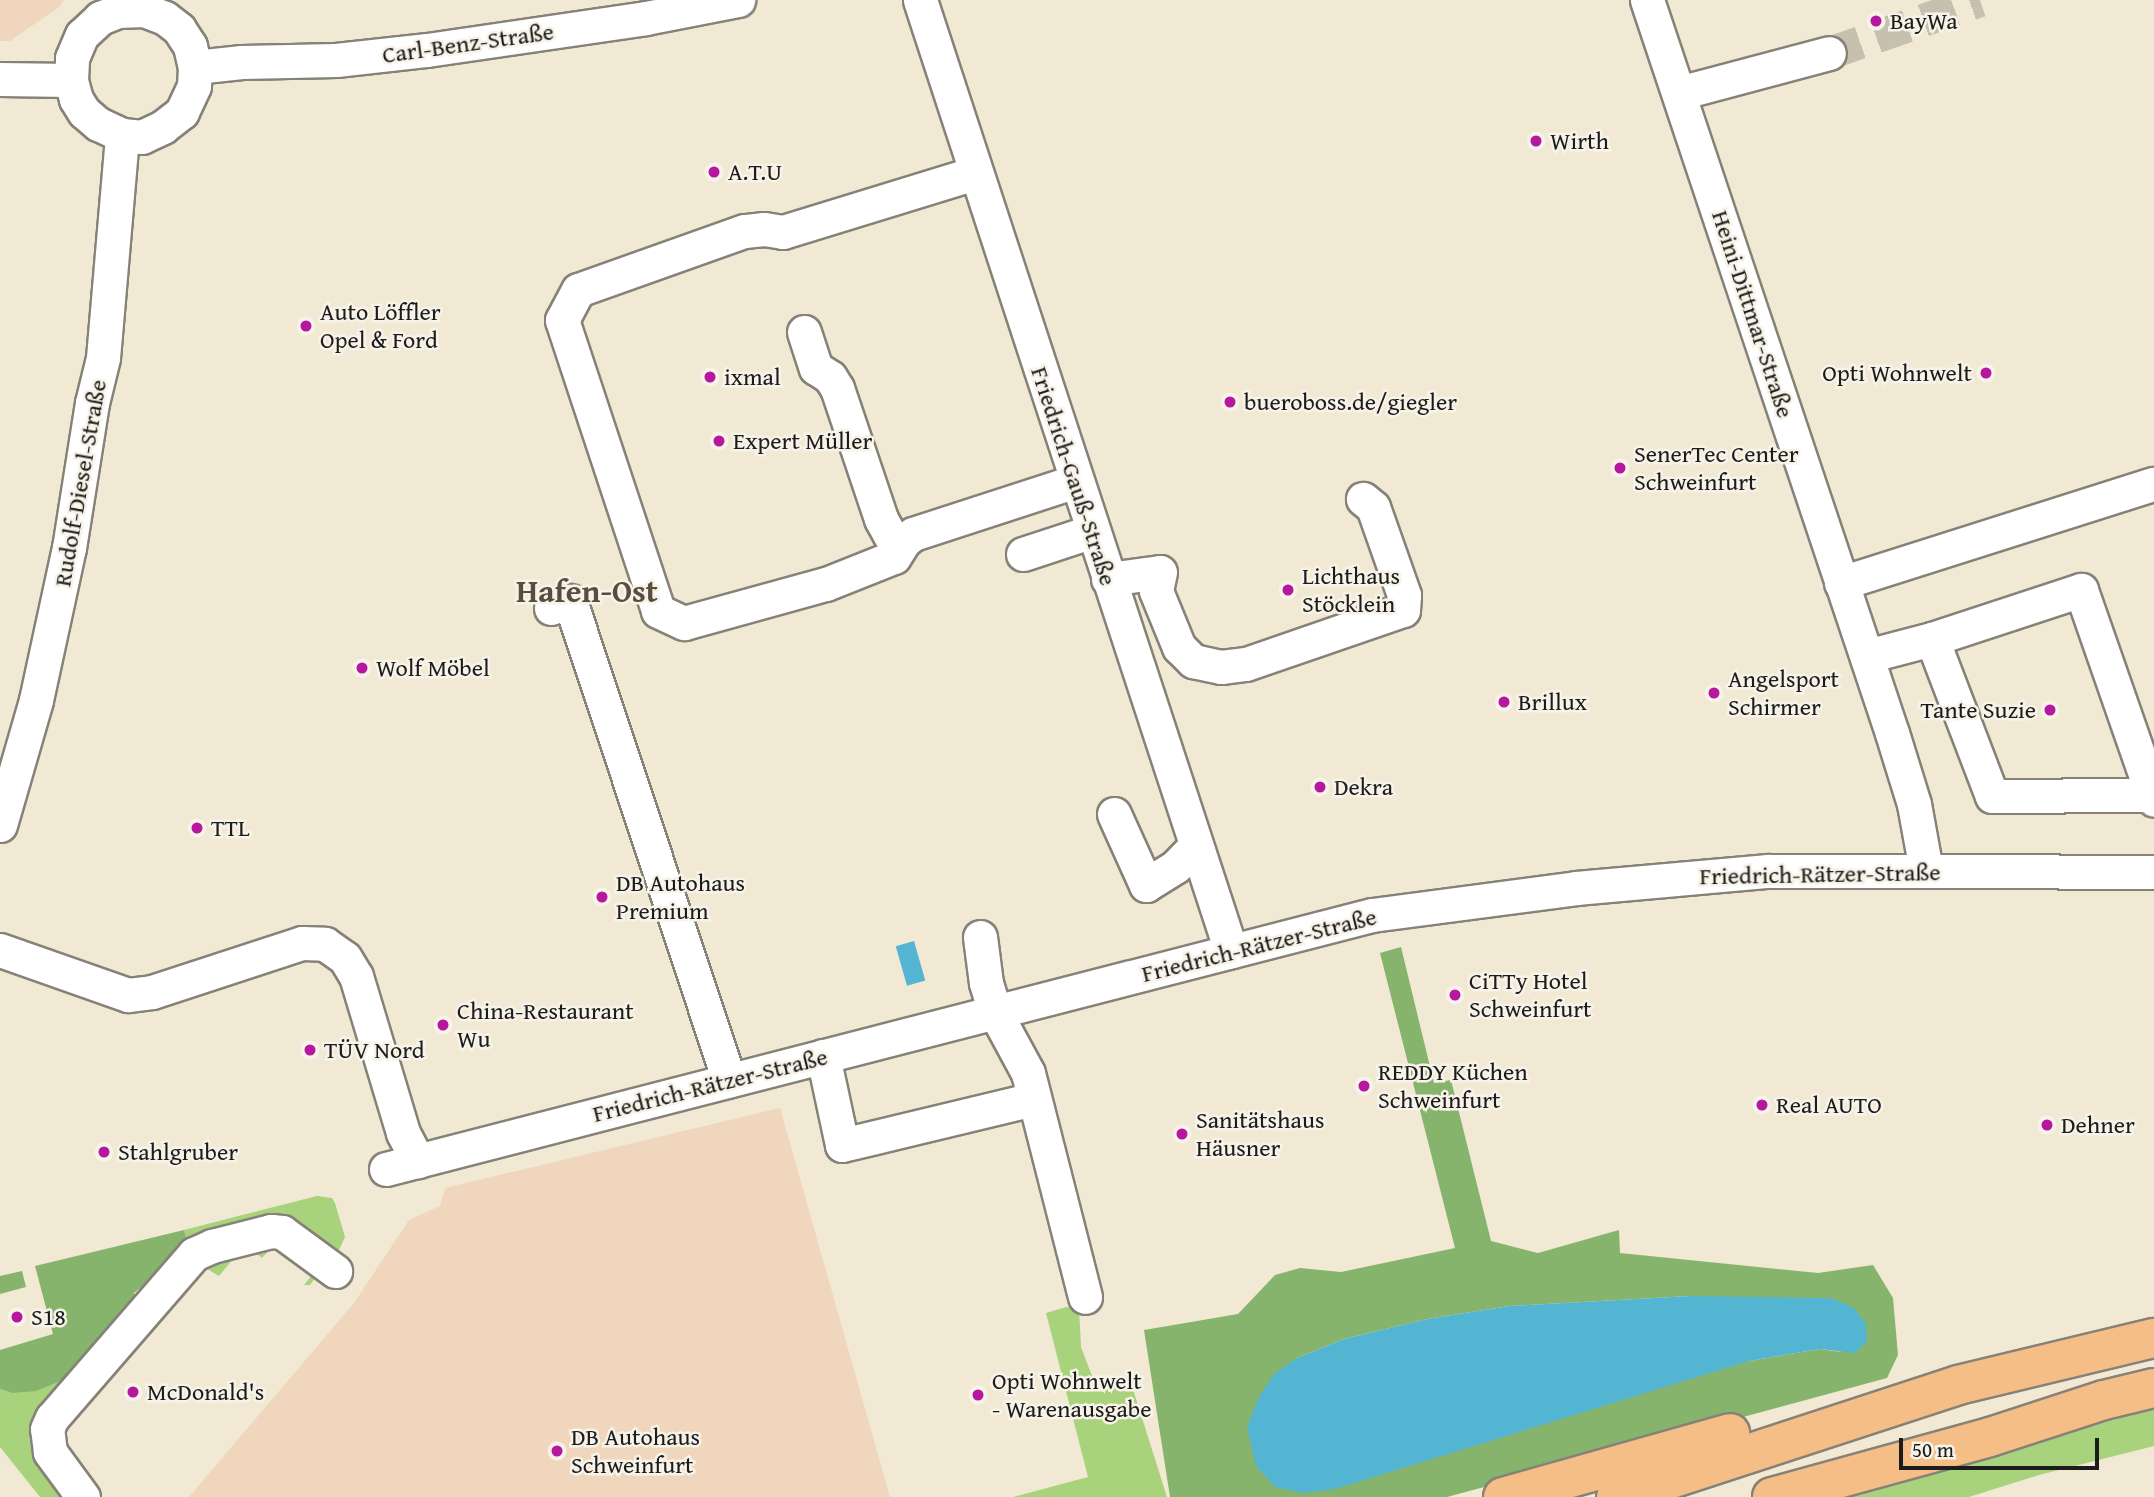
<!DOCTYPE html>
<meta charset="utf-8">
<style>
body{margin:0}
#map{position:relative;width:2154px;height:1497px;overflow:hidden;background:#f1e9d3;font-family:"Gentium Book Plus",serif}
div>[style]{position:absolute}
.built>*{inset:0;background:#f0d6bc}
.green>*{inset:0;background:#a9d27d}
.forest>*{inset:0;background:#86b46c}
.water>*{inset:0;background:#54b5d3;transform-origin:0 0}
.minor-tunnel>*{height:33px;margin-top:-16.5px;transform-origin:0;background:repeating-linear-gradient(90deg,#c6c0ae 0 33px,transparent 0 50px)}
.roads{filter:drop-shadow(2px 0 #868278) drop-shadow(-2px 0 #868278) drop-shadow(0 2px #868278) drop-shadow(0 -2px #868278)}
.minor>*{height:33px;margin:-16.5px;padding:0 16.5px;transform-origin:16.5px;border-radius:16.5px;background:#fff}
.highway>*{height:38px;margin:-19px;padding:0 19px;transform-origin:19px;border-radius:19px;background:#f6be87}
.dots>*{width:19px;height:19px;translate:-50% -50%;box-sizing:border-box;border:4px solid #f7f3e8;border-radius:50%}
span{translate:-50% -50%;white-space:nowrap;text-align:center;line-height:1.15;-webkit-text-stroke:5px #f7f3e8;paint-order:stroke}
.poi-label{font-size:24px;color:#1c1c1c}
.left{translate:0 -50%;text-align:left}
.right{translate:-100% -50%;text-align:right}
.street-label{font-size:24px;color:#1c1c1c}
.district-label{font-size:32px;color:#594d3f;font-weight:700}
.scale{position:absolute;left:1899px;top:1438px;width:200px;height:32px;box-sizing:border-box;border:4px solid #1c1c1c;border-top:0;padding-left:9px;font-size:21px;line-height:24px;white-space:nowrap;color:#1c1c1c;-webkit-text-stroke:5px #f7f3e8;paint-order:stroke}
</style>
<div id="map">
<div class="built">
<div style="clip-path:polygon(0 0,64px 0,59px 7px,10px 41px,0 41px)"></div>
<div style="clip-path:polygon(780px 1108px,890px 1497px,189px 1497px,354px 1303px,409px 1220px,440px 1206px,445px 1188px)"></div>
</div>
<div class="green">
<div style="clip-path:polygon(317px 1196px,332px 1198px,335px 1203px,345px 1237px,339px 1250px,334px 1253px,296px 1233px,189px 1248px,184px 1230px)"></div>
<div style="clip-path:polygon(269px 1238px,318px 1274px,310px 1285px,304px 1285px,312px 1275px,275px 1244px,262px 1258px,251px 1249px,238px 1253px,219px 1276px,199px 1264px)"></div>
<div style="clip-path:polygon(1066px 1307px,1079px 1308px,1081px 1347px,1097px 1389px,1130px 1380px,1167px 1497px,1013px 1497px,1088px 1477px,1046px 1313px)"></div>
<div style="clip-path:polygon(75px 1375px,42px 1414px,75px 1497px,40px 1497px,0 1447px,0 1389px,12px 1393px)"></div>
<div style="clip-path:polygon(2154px 1408px,2154px 1446px,2039px 1475px,1969px 1497px,1849px 1497px)"></div>
</div>
<div class="forest">
<div style="clip-path:polygon(evenodd,1401px 947px,1434px 1083px,1451px 1080px,1491px 1241px,1538px 1253px,1619px 1230px,1620px 1253px,1818px 1273px,1873px 1265px,1893px 1298px,1898px 1355px,1887px 1378px,1447px 1497px,1170px 1497px,1144px 1330px,1238px 1314px,1275px 1275px,1300px 1268px,1341px 1272px,1455px 1248px,1380px 953px,1401px 947px,1690px 1296px,1842px 1352px,1820px 1349px,1749px 1361px,1297px 1358px,1344px 1339px,1427px 1319px,1510px 1306px,1690px 1296px)"></div>
<div style="clip-path:polygon(184px 1230px,189px 1248px,134px 1293px,136px 1310px,75px 1375px,36px 1391px,12px 1393px,0 1389px,0 1350px,53px 1334px,35px 1266px)"></div>
<div style="clip-path:polygon(22px 1271px,26px 1287px,0 1294px,0 1276px)"></div>
</div>
<div class="water">
<div style="left:914px;top:941px;width:41px;height:19px;rotate:74deg"></div>
<div style="clip-path:polygon(1690px 1296px,1831px 1298px,1854px 1308px,1866px 1324px,1867px 1341px,1855px 1353px,1820px 1349px,1749px 1361px,1335px 1489px,1304px 1493px,1275px 1487px,1256px 1466px,1247px 1427px,1259px 1397px,1274px 1374px,1297px 1358px,1344px 1339px,1427px 1319px,1510px 1306px)"></div>
</div>
<div class="minor-tunnel">
<div style="left:1829px;top:53px;width:160px;rotate:-19.3deg"></div>
</div>
<div class="roads">
<div class="minor">
<div style="left:920px;top:0;width:1001px;rotate:71.89deg"></div>
<div style="left:1647px;top:0;width:773px;rotate:71.52deg"></div>
<div style="left:1892px;top:733px;width:74px;rotate:72.8deg"></div>
<div style="left:1914px;top:804px;width:67px;rotate:79.7deg"></div>
<div style="left:144px;top:10px;width:22px;rotate:21deg"></div>
<div style="left:165px;top:18px;width:18px;rotate:38deg"></div>
<div style="left:179px;top:29px;width:20px;rotate:57deg"></div>
<div style="left:190px;top:46px;width:22px;rotate:77deg"></div>
<div style="left:195px;top:67px;width:19px;rotate:93deg"></div>
<div style="left:194px;top:86px;width:29px;rotate:115deg"></div>
<div style="left:182px;top:112px;width:24px;rotate:142deg"></div>
<div style="left:163px;top:127px;width:23px;rotate:155deg"></div>
<div style="left:142px;top:137px;width:20px;rotate:-174deg"></div>
<div style="left:122px;top:135px;width:26px;rotate:-155deg"></div>
<div style="left:98px;top:124px;width:18px;rotate:-139deg"></div>
<div style="left:84px;top:112px;width:15px;rotate:-122deg"></div>
<div style="left:76px;top:99px;width:20px;rotate:-105deg"></div>
<div style="left:71px;top:80px;width:22px;rotate:-87deg"></div>
<div style="left:72px;top:58px;width:25px;rotate:-67deg"></div>
<div style="left:82px;top:35px;width:25px;rotate:-43deg"></div>
<div style="left:100px;top:18px;width:19px;rotate:-21deg"></div>
<div style="left:118px;top:11px;width:26px;rotate:-2deg"></div>
<div style="left:195px;top:67px;width:47px;rotate:-6.1deg"></div>
<div style="left:242px;top:62px;width:94px;rotate:-1.2deg"></div>
<div style="left:336px;top:60px;width:92px;rotate:-6.3deg"></div>
<div style="left:427px;top:50px;width:221px;rotate:-8.3deg"></div>
<div style="left:646px;top:18px;width:94px;rotate:-11.1deg"></div>
<div style="left:0;top:79px;width:71px;rotate:0.8deg"></div>
<div style="left:1679px;top:93px;width:155px;rotate:-14.9deg"></div>
<div style="left:975px;top:173px;width:201px;rotate:162.9deg"></div>
<div style="left:783px;top:232px;width:19px;rotate:-171deg"></div>
<div style="left:764px;top:229px;width:20px;rotate:174deg"></div>
<div style="left:744px;top:231px;width:176px;rotate:160.4deg"></div>
<div style="left:578px;top:290px;width:34px;rotate:118deg"></div>
<div style="left:562px;top:320px;width:306px;rotate:71.7deg"></div>
<div style="left:658px;top:611px;width:29px;rotate:25deg"></div>
<div style="left:684px;top:623px;width:147px;rotate:-15.4deg"></div>
<div style="left:826px;top:584px;width:73px;rotate:-21.7deg"></div>
<div style="left:894px;top:557px;width:19px;rotate:-58deg"></div>
<div style="left:904px;top:541px;width:11px;rotate:-38deg"></div>
<div style="left:913px;top:534px;width:171px;rotate:-18deg"></div>
<div style="left:804px;top:332px;width:38px;rotate:72deg"></div>
<div style="left:816px;top:368px;width:17px;rotate:33deg"></div>
<div style="left:830px;top:377px;width:13px;rotate:58deg"></div>
<div style="left:837px;top:388px;width:138px;rotate:71.4deg"></div>
<div style="left:881px;top:519px;width:18px;rotate:61deg"></div>
<div style="left:890px;top:535px;width:15px;rotate:23deg"></div>
<div style="left:1023px;top:554px;width:74px;rotate:-18.2deg"></div>
<div style="left:1108px;top:579px;width:52px;rotate:-7.7deg"></div>
<div style="left:1160px;top:572px;width:19px;rotate:102deg"></div>
<div style="left:1156px;top:591px;width:61px;rotate:67.7deg"></div>
<div style="left:1179px;top:647px;width:20px;rotate:45deg"></div>
<div style="left:1193px;top:661px;width:29px;rotate:12deg"></div>
<div style="left:1221px;top:667px;width:25px;rotate:-7deg"></div>
<div style="left:1246px;top:664px;width:166px;rotate:-19deg"></div>
<div style="left:1403px;top:610px;width:15px;rotate:-86deg"></div>
<div style="left:1404px;top:595px;width:93px;rotate:-109.4deg"></div>
<div style="left:1373px;top:507px;width:13px;rotate:-141deg"></div>
<div style="left:1841px;top:583px;width:328px;rotate:-17.6deg"></div>
<div style="left:551px;top:608px;width:20px;rotate:-20deg"></div>
<div style="left:570px;top:601px;width:505px;rotate:71.64deg"></div>
<div style="left:1932px;top:639px;width:168px;rotate:69.1deg"></div>
<div style="left:1992px;top:796px;width:160px;rotate:-0.4deg"></div>
<div style="left:1867px;top:656px;width:67px;rotate:-14.7deg"></div>
<div style="left:1932px;top:639px;width:157px;rotate:-18.2deg"></div>
<div style="left:2081px;top:590px;width:222px;rotate:70.8deg"></div>
<div style="left:1114px;top:814px;width:78px;rotate:65.7deg"></div>
<div style="left:1146px;top:885px;width:36px;rotate:-32deg"></div>
<div style="left:1176px;top:866px;width:29px;rotate:-46deg"></div>
<div style="left:0;top:825px;width:130px;rotate:-73.9deg"></div>
<div style="left:36px;top:700px;width:156px;rotate:-77.8deg"></div>
<div style="left:69px;top:548px;width:147px;rotate:-81deg"></div>
<div style="left:92px;top:403px;width:46px;rotate:-76.3deg"></div>
<div style="left:103px;top:358px;width:224px;rotate:-85.1deg"></div>
<div style="left:980px;top:937px;width:46px;rotate:82.6deg"></div>
<div style="left:986px;top:983px;width:30px;rotate:73deg"></div>
<div style="left:995px;top:1012px;width:69px;rotate:61.6deg"></div>
<div style="left:1028px;top:1073px;width:231px;rotate:75.7deg"></div>
<div style="left:0;top:950px;width:136px;rotate:19.4deg"></div>
<div style="left:128px;top:995px;width:24px;rotate:-7deg"></div>
<div style="left:152px;top:992px;width:158px;rotate:-18.1deg"></div>
<div style="left:302px;top:943px;width:23px;rotate:2deg"></div>
<div style="left:325px;top:944px;width:24px;rotate:35deg"></div>
<div style="left:345px;top:958px;width:21px;rotate:59deg"></div>
<div style="left:356px;top:976px;width:164px;rotate:73.3deg"></div>
<div style="left:403px;top:1133px;width:32px;rotate:62deg"></div>
<div style="left:823px;top:1056px;width:91px;rotate:77.9deg"></div>
<div style="left:842px;top:1145px;width:197px;rotate:-13.5deg"></div>
<div style="left:386px;top:1169px;width:1018px;rotate:-14.45deg"></div>
<div style="left:1372px;top:915px;width:206px;rotate:-7.5deg"></div>
<div style="left:1576px;top:888px;width:193px;rotate:-5.1deg"></div>
<div style="left:1768px;top:871px;width:386px;rotate:0.1deg"></div>
<div style="left:83px;top:1497px;width:56px;rotate:-126.3deg"></div>
<div style="left:50px;top:1452px;width:23px;rotate:-97deg"></div>
<div style="left:47px;top:1429px;width:12px;rotate:-66deg"></div>
<div style="left:52px;top:1418px;width:217px;rotate:-49.1deg"></div>
<div style="left:194px;top:1254px;width:20px;rotate:-24deg"></div>
<div style="left:212px;top:1246px;width:61px;rotate:-14.3deg"></div>
<div style="left:271px;top:1231px;width:11px;rotate:5deg"></div>
<div style="left:282px;top:1232px;width:66px;rotate:36.3deg"></div>
</div>
<div class="highway">
<div style="left:1503px;top:1497px;width:236px;rotate:-15.7deg"></div>
<div style="left:1616px;top:1497px;width:360px;rotate:-18.1deg"></div>
<div style="left:1958px;top:1385px;width:202px;rotate:-13.5deg"></div>
<div style="left:1772px;top:1497px;width:226px;rotate:-15.4deg"></div>
<div style="left:1990px;top:1437px;width:120px;rotate:-18deg"></div>
<div style="left:2104px;top:1400px;width:51px;rotate:-13.5deg"></div>
</div>
</div>
<div class="dots">
<div style="left:1876px;top:21px;background:#b5179e"></div>
<div style="left:1536px;top:141px;background:#b5179e"></div>
<div style="left:714px;top:172px;background:#b5179e"></div>
<div style="left:306px;top:326px;background:#b5179e"></div>
<div style="left:1986px;top:373px;background:#b5179e"></div>
<div style="left:710px;top:377px;background:#b5179e"></div>
<div style="left:1230px;top:402px;background:#b5179e"></div>
<div style="left:719px;top:441px;background:#b5179e"></div>
<div style="left:1620px;top:468px;background:#b5179e"></div>
<div style="left:1288px;top:590px;background:#b5179e"></div>
<div style="left:362px;top:668px;background:#b5179e"></div>
<div style="left:1714px;top:693px;background:#b5179e"></div>
<div style="left:1504px;top:702px;background:#b5179e"></div>
<div style="left:2050px;top:710px;background:#b5179e"></div>
<div style="left:1320px;top:787px;background:#b5179e"></div>
<div style="left:197px;top:828px;background:#b5179e"></div>
<div style="left:602px;top:897px;background:#b5179e"></div>
<div style="left:1455px;top:995px;background:#b5179e"></div>
<div style="left:443px;top:1025px;background:#b5179e"></div>
<div style="left:310px;top:1050px;background:#b5179e"></div>
<div style="left:1364px;top:1086px;background:#b5179e"></div>
<div style="left:1762px;top:1105px;background:#b5179e"></div>
<div style="left:2047px;top:1125px;background:#b5179e"></div>
<div style="left:1182px;top:1134px;background:#b5179e"></div>
<div style="left:104px;top:1152px;background:#b5179e"></div>
<div style="left:17px;top:1317px;background:#b5179e"></div>
<div style="left:133px;top:1392px;background:#b5179e"></div>
<div style="left:978px;top:1395px;background:#b5179e"></div>
<div style="left:557px;top:1451px;background:#b5179e"></div>
</div>
<div class="poi-label">
<span class="left" style="left:1890px;top:21px">BayWa</span>
<span class="left" style="left:1550px;top:141px">Wirth</span>
<span class="left" style="left:728px;top:172px">A.T.U</span>
<span class="left" style="left:320px;top:326px">Auto Löffler<br>Opel &amp; Ford</span>
<span class="right" style="left:1972px;top:373px">Opti Wohnwelt</span>
<span class="left" style="left:724px;top:377px">ixmal</span>
<span class="left" style="left:1244px;top:402px">bueroboss.de/giegler</span>
<span class="left" style="left:733px;top:441px">Expert Müller</span>
<span class="left" style="left:1634px;top:468px">SenerTec Center<br>Schweinfurt</span>
<span class="left" style="left:1302px;top:590px">Lichthaus<br>Stöcklein</span>
<span class="left" style="left:376px;top:668px">Wolf Möbel</span>
<span class="left" style="left:1728px;top:693px">Angelsport<br>Schirmer</span>
<span class="left" style="left:1518px;top:702px">Brillux</span>
<span class="right" style="left:2036px;top:710px">Tante Suzie</span>
<span class="left" style="left:1334px;top:787px">Dekra</span>
<span class="left" style="left:211px;top:828px">TTL</span>
<span class="left" style="left:616px;top:897px">DB Autohaus<br>Premium</span>
<span class="left" style="left:1469px;top:995px">CiTTy Hotel<br>Schweinfurt</span>
<span class="left" style="left:457px;top:1025px">China-Restaurant<br>Wu</span>
<span class="left" style="left:324px;top:1050px">TÜV Nord</span>
<span class="left" style="left:1378px;top:1086px">REDDY Küchen<br>Schweinfurt</span>
<span class="left" style="left:1776px;top:1105px">Real AUTO</span>
<span class="left" style="left:1196px;top:1134px">Sanitätshaus<br>Häusner</span>
<span class="left" style="left:2061px;top:1125px">Dehner</span>
<span class="left" style="left:118px;top:1152px">Stahlgruber</span>
<span class="left" style="left:31px;top:1317px">S18</span>
<span class="left" style="left:992px;top:1395px">Opti Wohnwelt<br>- Warenausgabe</span>
<span class="left" style="left:147px;top:1392px">McDonald's</span>
<span class="left" style="left:571px;top:1451px">DB Autohaus<br>Schweinfurt</span>
</div>
<div class="street-label">
<span style="left:468px;top:43px;rotate:-8deg">Carl-Benz-Straße</span>
<span style="left:1753px;top:314px;rotate:72deg">Heini-Dittmar-Straße</span>
<span style="left:1074px;top:476px;rotate:72deg">Friedrich-Gauß-Straße</span>
<span style="left:80px;top:483px;rotate:-80deg">Rudolf-Diesel-Straße</span>
<span style="left:1820px;top:874px;rotate:-1deg">Friedrich-Rätzer-Straße</span>
<span style="left:1259px;top:945px;rotate:-14deg">Friedrich-Rätzer-Straße</span>
<span style="left:710px;top:1085px;rotate:-14deg">Friedrich-Rätzer-Straße</span>
</div>
<div class="district-label">
<span style="left:587px;top:591px">Hafen-Ost</span>
</div>
<div class="scale">50 m</div>
</div>
